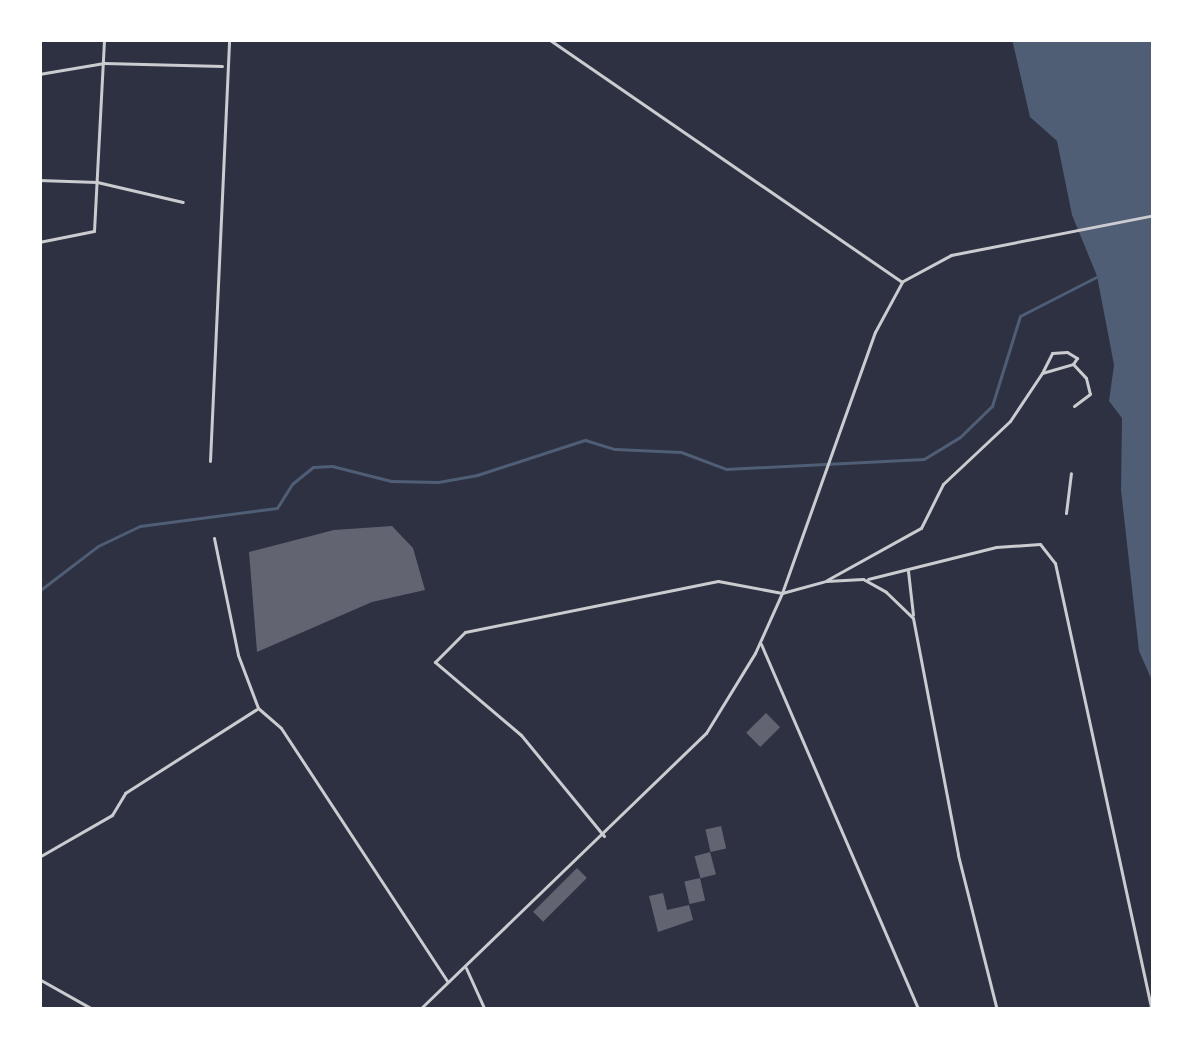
<!DOCTYPE html>
<style>
body{margin:0}
#map{position:relative;width:1193px;height:1049px;overflow:hidden;background:#2d3142;font-family:Roboto,sans-serif}
div>[style]{position:absolute}
.water>*{inset:0;background:#4f5d75}
.stream>*{height:3px;margin:-1.5px;padding:0 1.5px;transform-origin:1.5px;border-radius:1.5px;background:#4f5d75}
.building>*{inset:0;background:#626471;transform-origin:0 0}
.minor>*{height:3px;margin:-1.5px;padding:0 1.5px;transform-origin:1.5px;border-radius:1.5px;background:#caccd0}
.tertiary>*{height:3px;margin:-1.5px;padding:0 1.5px;transform-origin:1.5px;border-radius:1.5px;background:#caccd0}
span{translate:-50% -50%;white-space:nowrap;text-align:center;line-height:1.15;-webkit-text-stroke:10px #fff;paint-order:stroke}
.frame{position:absolute;inset:0;border:42px solid #fff;pointer-events:none}
</style>
<div id="map">
<div class="water">
<div style="clip-path:polygon(1012px 39px,1154px 39px,1154px 685px,1139px 651px,1121px 490px,1122px 418px,1109px 401px,1114px 365px,1097px 276px,1072px 215px,1057px 141px,1030px 117px)"></div>
</div>
<div class="stream">
<div style="left:39px;top:591px;width:74px;rotate:-37.3deg"></div>
<div style="left:98px;top:546px;width:47px;rotate:-25.5deg"></div>
<div style="left:140px;top:526px;width:138px;rotate:-7.5deg"></div>
<div style="left:277px;top:508px;width:28px;rotate:-58deg"></div>
<div style="left:292px;top:484px;width:27px;rotate:-39deg"></div>
<div style="left:313px;top:467px;width:19px;rotate:-3deg"></div>
<div style="left:332px;top:466px;width:61px;rotate:14.3deg"></div>
<div style="left:391px;top:481px;width:47px;rotate:1.2deg"></div>
<div style="left:438px;top:482px;width:40px;rotate:-10deg"></div>
<div style="left:477px;top:475px;width:114px;rotate:-18deg"></div>
<div style="left:585px;top:440px;width:31px;rotate:17deg"></div>
<div style="left:615px;top:449px;width:66px;rotate:2.6deg"></div>
<div style="left:681px;top:452px;width:48px;rotate:20.7deg"></div>
<div style="left:726px;top:469px;width:198px;rotate:-2.9deg"></div>
<div style="left:924px;top:459px;width:42px;rotate:-31.4deg"></div>
<div style="left:960px;top:437px;width:45px;rotate:-44.1deg"></div>
<div style="left:992px;top:406px;width:94px;rotate:-72.7deg"></div>
<div style="left:1020px;top:316px;width:90px;rotate:-27.1deg"></div>
</div>
<div class="building">
<div style="clip-path:polygon(392px 526px,413px 548px,425px 590px,372px 602px,257px 652px,249px 552px,334px 530px)"></div>
<div style="left:766px;top:713px;width:20px;height:28px;rotate:45deg"></div>
<div style="left:721px;top:826px;width:23px;height:16px;rotate:77deg"></div>
<div style="left:710px;top:852px;width:23px;height:16px;rotate:75deg"></div>
<div style="left:577px;top:868px;width:14px;height:62px;rotate:45deg"></div>
<div style="left:700px;top:878px;width:23px;height:16px;rotate:77deg"></div>
<div style="clip-path:polygon(663px 893px,667px 910px,689px 905px,693px 920px,658px 932px,649px 896px)"></div>
</div>
<div class="minor">
<div style="left:39px;top:74px;width:66px;rotate:-9.6deg"></div>
<div style="left:104px;top:63px;width:118px;rotate:1.5deg"></div>
<div style="left:39px;top:180px;width:58px;rotate:2deg"></div>
<div style="left:97px;top:182px;width:88px;rotate:13.1deg"></div>
<div style="left:39px;top:242px;width:56px;rotate:-11.3deg"></div>
<div style="left:94px;top:231px;width:192px;rotate:-87deg"></div>
<div style="left:903px;top:281px;width:55px;rotate:-28.4deg"></div>
<div style="left:951px;top:255px;width:207px;rotate:-11.1deg"></div>
<div style="left:1043px;top:371px;width:20px;rotate:-63deg"></div>
<div style="left:1052px;top:353px;width:15px;rotate:-4deg"></div>
<div style="left:1067px;top:352px;width:12px;rotate:31deg"></div>
<div style="left:1077px;top:358px;width:7px;rotate:124deg"></div>
<div style="left:1073px;top:364px;width:19px;rotate:47deg"></div>
<div style="left:1086px;top:378px;width:16px;rotate:76deg"></div>
<div style="left:1090px;top:394px;width:20px;rotate:143deg"></div>
<div style="left:210px;top:461px;width:422px;rotate:-87.4deg"></div>
<div style="left:1066px;top:513px;width:40px;rotate:-82.9deg"></div>
<div style="left:214px;top:538px;width:119px;rotate:78.4deg"></div>
<div style="left:238px;top:655px;width:57px;rotate:69.3deg"></div>
<div style="left:258px;top:708px;width:30px;rotate:41deg"></div>
<div style="left:281px;top:728px;width:303px;rotate:56.7deg"></div>
<div style="left:908px;top:571px;width:44px;rotate:83.5deg"></div>
<div style="left:868px;top:579px;width:132px;rotate:-14deg"></div>
<div style="left:996px;top:547px;width:44px;rotate:-3.9deg"></div>
<div style="left:1040px;top:544px;width:24px;rotate:52deg"></div>
<div style="left:1055px;top:563px;width:457px;rotate:77.8deg"></div>
<div style="left:827px;top:580px;width:107px;rotate:-29deg"></div>
<div style="left:921px;top:528px;width:49px;rotate:-63.4deg"></div>
<div style="left:943px;top:484px;width:92px;rotate:-43.2deg"></div>
<div style="left:1010px;top:421px;width:58px;rotate:-56.3deg"></div>
<div style="left:1042px;top:373px;width:32px;rotate:-16deg"></div>
<div style="left:761px;top:644px;width:399px;rotate:66.7deg"></div>
<div style="left:604px;top:836px;width:131px;rotate:-129.4deg"></div>
<div style="left:521px;top:735px;width:113px;rotate:-139.7deg"></div>
<div style="left:435px;top:662px;width:42px;rotate:-45deg"></div>
<div style="left:465px;top:632px;width:258px;rotate:-11.4deg"></div>
<div style="left:718px;top:581px;width:65px;rotate:10.6deg"></div>
<div style="left:782px;top:593px;width:46px;rotate:-15.3deg"></div>
<div style="left:826px;top:581px;width:37px;rotate:-3deg"></div>
<div style="left:863px;top:579px;width:26px;rotate:29deg"></div>
<div style="left:886px;top:592px;width:37px;rotate:44deg"></div>
<div style="left:913px;top:618px;width:241px;rotate:79.2deg"></div>
<div style="left:958px;top:855px;width:160px;rotate:75.9deg"></div>
<div style="left:39px;top:857px;width:84px;rotate:-29.9deg"></div>
<div style="left:112px;top:815px;width:26px;rotate:-59deg"></div>
<div style="left:125px;top:793px;width:156px;rotate:-32.5deg"></div>
<div style="left:39px;top:979px;width:63px;rotate:29.4deg"></div>
</div>
<div class="tertiary">
<div style="left:466px;top:968px;width:46px;rotate:65.7deg"></div>
<div style="left:419px;top:1010px;width:399px;rotate:-44deg"></div>
<div style="left:706px;top:733px;width:94px;rotate:-58.5deg"></div>
<div style="left:755px;top:653px;width:66px;rotate:-65.8deg"></div>
<div style="left:782px;top:593px;width:277px;rotate:-70.4deg"></div>
<div style="left:875px;top:332px;width:57px;rotate:-61.6deg"></div>
<div style="left:902px;top:282px;width:429px;rotate:-145.5deg"></div>
</div>
<div class="frame"></div>
</div>
